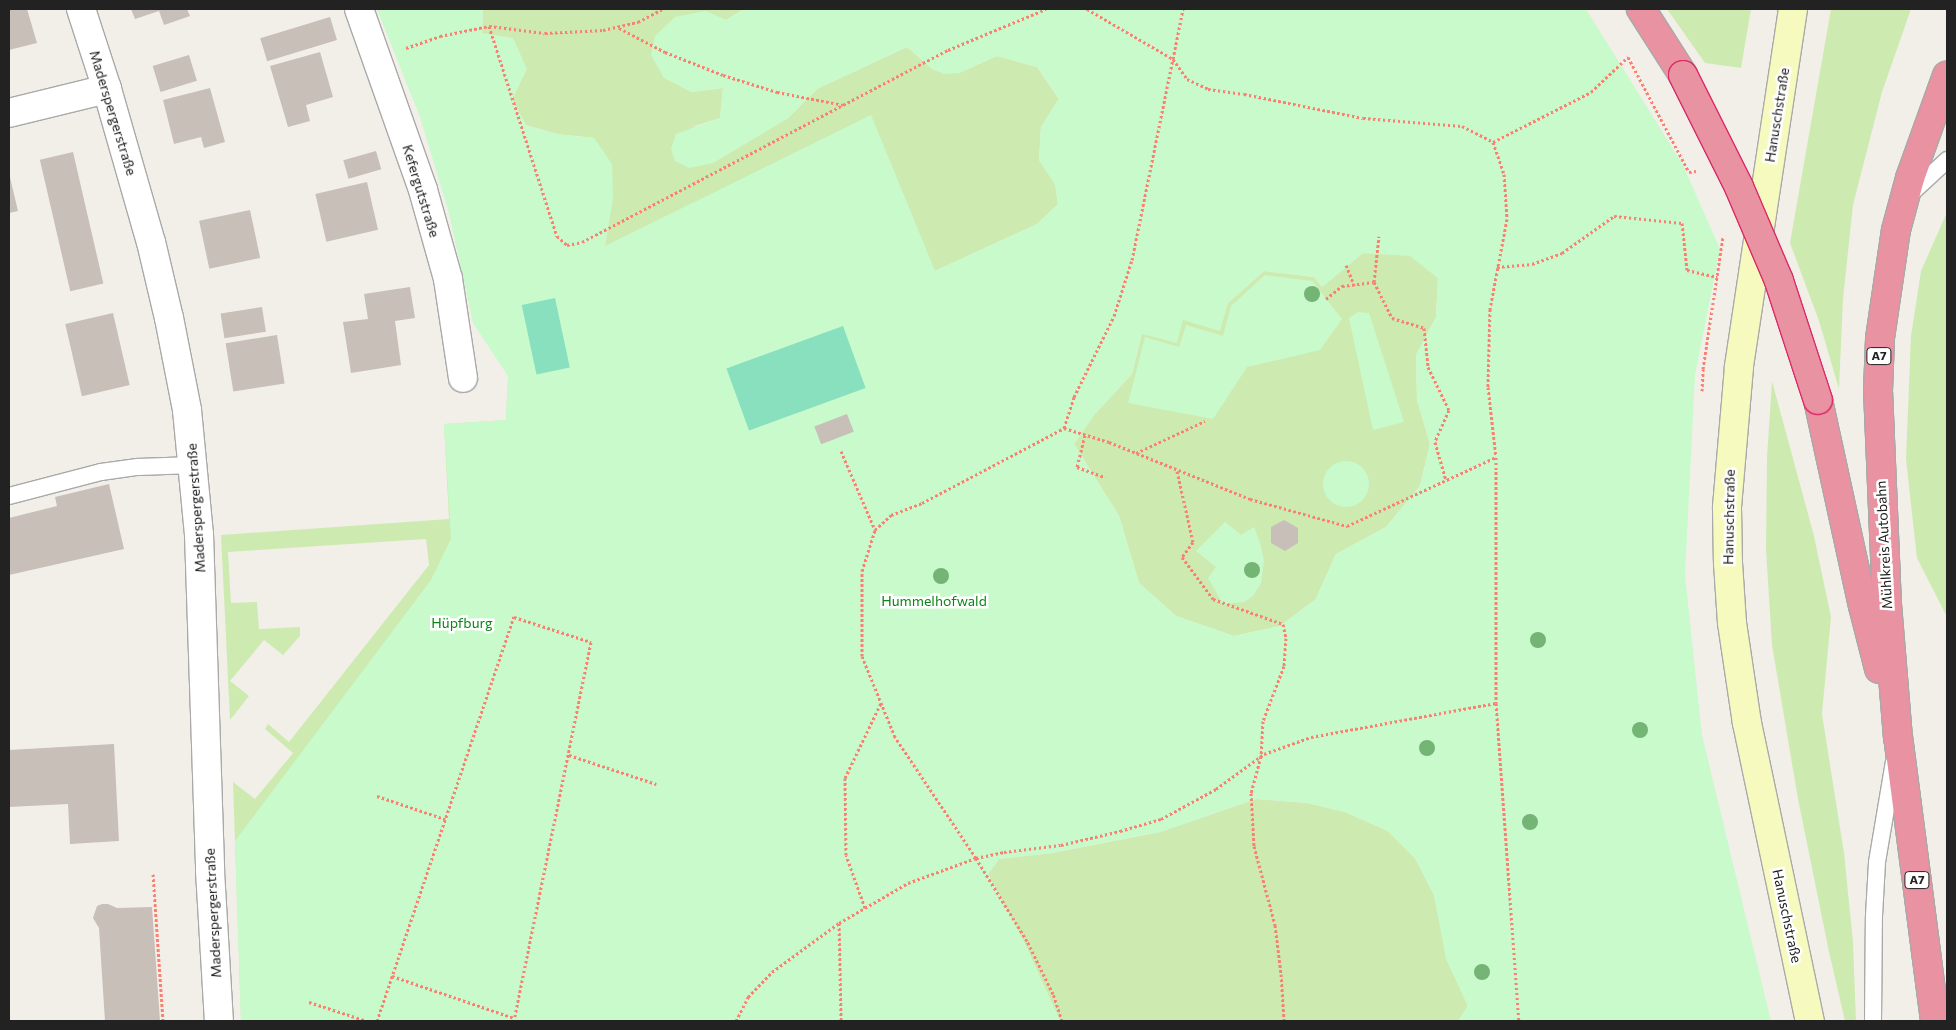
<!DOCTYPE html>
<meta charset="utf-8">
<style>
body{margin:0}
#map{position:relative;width:1956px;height:1030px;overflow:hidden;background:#f2efe9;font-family:Commissioner,sans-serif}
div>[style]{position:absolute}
.grass>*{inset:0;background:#cdebb0}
.park>*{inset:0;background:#c8facc}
.round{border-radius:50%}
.pitch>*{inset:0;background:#88e0be;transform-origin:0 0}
.building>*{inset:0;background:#c7bfb8;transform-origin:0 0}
.path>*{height:3px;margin-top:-1.5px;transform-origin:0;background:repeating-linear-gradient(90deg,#fa8072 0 2.5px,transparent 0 5px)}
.roads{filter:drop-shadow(1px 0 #a9a9a9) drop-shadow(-1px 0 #a9a9a9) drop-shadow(0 1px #a9a9a9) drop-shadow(0 -1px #a9a9a9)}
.lane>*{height:16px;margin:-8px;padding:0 8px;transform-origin:8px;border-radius:8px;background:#fff}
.street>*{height:28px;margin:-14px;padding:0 14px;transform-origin:14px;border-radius:14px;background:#fff}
.secondary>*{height:28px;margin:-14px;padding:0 14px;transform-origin:14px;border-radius:14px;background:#f7fabf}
.highway>*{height:28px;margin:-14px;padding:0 14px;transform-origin:14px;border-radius:14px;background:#e892a2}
.bridges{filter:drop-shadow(1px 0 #dc2a67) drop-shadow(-1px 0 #dc2a67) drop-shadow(0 1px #dc2a67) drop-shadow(0 -1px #dc2a67)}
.highway-bridge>*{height:28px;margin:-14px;padding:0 14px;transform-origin:14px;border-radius:14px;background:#e892a2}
.trees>*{width:16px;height:16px;margin:-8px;border-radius:50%;background:#74b475}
span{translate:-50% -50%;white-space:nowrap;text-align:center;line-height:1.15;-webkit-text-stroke:5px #fff;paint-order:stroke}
.shield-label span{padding:1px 4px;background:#fff;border:1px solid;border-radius:4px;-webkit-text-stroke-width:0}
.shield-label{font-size:12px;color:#222;font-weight:700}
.street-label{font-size:14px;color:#222}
.park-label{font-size:14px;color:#0c8416}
.frame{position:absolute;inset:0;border:10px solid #222;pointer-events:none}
</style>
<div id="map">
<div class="grass">
<div style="clip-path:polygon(483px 9px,744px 9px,726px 20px,705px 11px,691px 92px,723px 88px,720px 118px,692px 127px,787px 119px,817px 89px,907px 47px,932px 68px,959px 73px,997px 56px,1037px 67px,1059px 99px,1041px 127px,1039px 160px,1055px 184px,1058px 204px,1037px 224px,935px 271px,241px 1021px,233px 782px,255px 799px,293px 753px,265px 729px,268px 724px,289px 742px,429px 565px,426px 539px,228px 552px,231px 603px,257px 602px,259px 629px,300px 627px,300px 636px,283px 655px,264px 640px,230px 681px,249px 696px,230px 720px,221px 535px,449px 519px,444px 424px,506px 420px,512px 293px,594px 138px,557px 134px,526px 125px,512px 100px,482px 33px)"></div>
<div style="clip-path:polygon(1667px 9px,1751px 9px,1741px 68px,1705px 63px)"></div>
<div style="clip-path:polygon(1831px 9px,1911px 9px,1882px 92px,1853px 205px,1843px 299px,1839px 389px,1819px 321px,1790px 243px)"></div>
<div style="clip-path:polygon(1947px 212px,1947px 617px,1917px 558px,1906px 459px,1911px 336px,1921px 271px)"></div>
<div style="clip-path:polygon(1363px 253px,1410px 255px,1438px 278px,1436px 317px,1416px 355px,1417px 400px,1430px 444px,1420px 486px,1386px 527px,1336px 554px,1316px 599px,1280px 626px,1234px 636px,1176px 616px,1139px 583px,1119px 516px,1074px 444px,1094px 415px,1132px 374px,1142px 333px,1228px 303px,1264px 271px,1314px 277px,1322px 287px)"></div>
<div style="clip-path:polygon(1772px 381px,1814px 536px,1831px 617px,1822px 714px,1844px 853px,1853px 942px,1856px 1021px,1845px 1021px,1829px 952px,1798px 799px,1772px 645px,1766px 550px,1767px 457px)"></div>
<div style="clip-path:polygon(1256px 799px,1307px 803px,1345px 812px,1388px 831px,1415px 858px,1434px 895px,1447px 959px,1468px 1006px,1458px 1021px,1060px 1021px,1024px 942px,988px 874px,999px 859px,1052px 853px,1160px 832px)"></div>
</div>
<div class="park">
<div style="clip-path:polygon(evenodd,377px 9px,483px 9px,482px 33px,513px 38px,527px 69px,512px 100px,526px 125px,557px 134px,594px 138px,612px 164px,613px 199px,605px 246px,871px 115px,935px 271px,1037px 224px,1058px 204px,1055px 184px,1039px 160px,1041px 127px,1059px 98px,1037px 67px,997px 56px,959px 73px,944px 74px,932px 69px,907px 47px,817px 89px,787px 119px,713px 163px,689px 168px,675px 161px,671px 149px,676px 134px,720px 118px,723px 88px,691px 92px,664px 78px,651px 55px,655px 36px,675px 17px,705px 11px,726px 20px,744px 9px,1586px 9px,1683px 165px,1720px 249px,1695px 375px,1685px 575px,1702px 735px,1771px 1021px,1458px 1021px,1468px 1006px,1446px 959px,1434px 895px,1415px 858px,1388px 831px,1345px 812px,1307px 803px,1256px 799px,1160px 832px,1052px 853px,999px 859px,988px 874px,1024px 942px,1060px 1021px,241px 1021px,235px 841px,431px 580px,451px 539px,444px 424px,506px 420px,508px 376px,473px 323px,449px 213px,420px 117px,377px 9px,1363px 253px,1410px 256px,1438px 278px,1436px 317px,1416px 355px,1417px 400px,1430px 444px,1420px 486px,1386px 527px,1336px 554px,1315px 600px,1280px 626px,1234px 636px,1176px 616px,1139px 583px,1119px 516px,1074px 444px,1094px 415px,1132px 374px,1142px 334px,1177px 343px,1183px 320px,1220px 331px,1228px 303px,1264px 271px,1314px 277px,1322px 287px,1363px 253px)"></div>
<div style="clip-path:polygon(1265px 275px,1312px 281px,1342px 319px,1320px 350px,1247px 367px,1213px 419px,1128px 403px,1145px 337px,1179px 347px,1186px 325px,1223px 336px,1231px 306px)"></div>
<div style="clip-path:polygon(1358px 312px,1369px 313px,1404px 422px,1373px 430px,1349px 318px)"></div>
<div class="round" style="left:1323px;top:461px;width:46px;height:46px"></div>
<div style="clip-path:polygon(1225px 522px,1241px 535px,1254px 527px,1260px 543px,1264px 560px,1261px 583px,1253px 596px,1244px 602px,1223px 604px,1208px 578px,1216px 567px,1196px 551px)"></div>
</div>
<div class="pitch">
<div style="left:555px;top:298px;width:71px;height:34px;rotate:78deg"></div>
<div style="left:843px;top:326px;width:66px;height:124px;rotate:70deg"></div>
</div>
<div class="building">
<div style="clip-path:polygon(9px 9px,27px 9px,37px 43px,9px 50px)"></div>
<div style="clip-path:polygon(131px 9px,187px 9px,190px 16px,164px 25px,159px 11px,135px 19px)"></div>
<div style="left:330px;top:17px;width:24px;height:73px;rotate:73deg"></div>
<div style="clip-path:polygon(320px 52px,333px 97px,306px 105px,310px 121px,288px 127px,270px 66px)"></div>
<div style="left:189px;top:55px;width:27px;height:38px;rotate:73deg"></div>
<div style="clip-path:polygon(210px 88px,225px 142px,204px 148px,201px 137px,174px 144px,163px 100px)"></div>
<div style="left:376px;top:151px;width:19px;height:34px;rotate:74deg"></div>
<div style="left:73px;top:152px;width:135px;height:34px;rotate:77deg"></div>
<div style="clip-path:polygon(9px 173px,18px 211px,9px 213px)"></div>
<div style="left:367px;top:182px;width:49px;height:53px;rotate:77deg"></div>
<div style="left:250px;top:210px;width:49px;height:52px;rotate:78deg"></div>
<div style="clip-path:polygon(410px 287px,415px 318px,395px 321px,401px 365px,351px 373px,343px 322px,368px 319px,364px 294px)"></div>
<div style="left:262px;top:307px;width:25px;height:42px;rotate:81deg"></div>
<div style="left:113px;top:313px;width:74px;height:49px;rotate:77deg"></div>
<div style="left:277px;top:335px;width:49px;height:52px;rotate:81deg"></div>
<div style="left:847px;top:414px;width:19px;height:35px;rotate:69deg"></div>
<div style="clip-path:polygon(109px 484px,124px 549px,9px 575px,9px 518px,57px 506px,55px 497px)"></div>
<div style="clip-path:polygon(1284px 520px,1298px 528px,1298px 543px,1285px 551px,1271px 543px,1271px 527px)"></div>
<div style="clip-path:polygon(114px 744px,119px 841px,70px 844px,68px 804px,9px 807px,9px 750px)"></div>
<div style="clip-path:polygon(102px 904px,108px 904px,117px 908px,152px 907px,160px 1021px,105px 1021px,99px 928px,93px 918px,97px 906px)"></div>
</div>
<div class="path">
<div style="left:1087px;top:9px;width:99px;rotate:30.2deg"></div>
<div style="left:1173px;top:59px;width:51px;rotate:-78.7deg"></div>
<div style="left:489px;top:26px;width:221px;rotate:72.1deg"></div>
<div style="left:557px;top:236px;width:13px;rotate:42deg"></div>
<div style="left:567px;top:245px;width:15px;rotate:-11deg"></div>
<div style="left:582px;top:242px;width:413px;rotate:-27.7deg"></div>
<div style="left:948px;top:50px;width:106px;rotate:-22.7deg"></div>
<div style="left:619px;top:28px;width:52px;rotate:27.6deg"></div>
<div style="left:665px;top:52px;width:62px;rotate:21.6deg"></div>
<div style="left:723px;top:75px;width:57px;rotate:17.5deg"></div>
<div style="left:777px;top:92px;width:67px;rotate:11.1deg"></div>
<div style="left:406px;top:48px;width:36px;rotate:-19deg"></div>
<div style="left:440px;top:36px;width:50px;rotate:-11.5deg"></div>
<div style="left:489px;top:26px;width:56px;rotate:7.1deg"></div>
<div style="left:545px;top:33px;width:58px;rotate:-3deg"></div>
<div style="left:603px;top:30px;width:36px;rotate:-13deg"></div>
<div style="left:638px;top:22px;width:27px;rotate:-28deg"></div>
<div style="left:1493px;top:142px;width:110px;rotate:-27deg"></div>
<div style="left:1591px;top:92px;width:51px;rotate:-43.4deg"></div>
<div style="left:1628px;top:57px;width:130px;rotate:62.1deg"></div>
<div style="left:1689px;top:172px;width:7px;rotate:-8deg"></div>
<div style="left:1346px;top:265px;width:22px;rotate:68deg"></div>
<div style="left:1497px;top:267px;width:35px;rotate:-5deg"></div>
<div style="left:1532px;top:264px;width:32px;rotate:-20deg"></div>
<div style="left:1562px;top:253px;width:64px;rotate:-35.4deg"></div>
<div style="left:1614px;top:216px;width:68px;rotate:5.9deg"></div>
<div style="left:1682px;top:223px;width:47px;rotate:83.9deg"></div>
<div style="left:1687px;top:270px;width:31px;rotate:13deg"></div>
<div style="left:1374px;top:282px;width:46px;rotate:-83.8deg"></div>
<div style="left:1326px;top:299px;width:21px;rotate:-39deg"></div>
<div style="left:1342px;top:286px;width:32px;rotate:-7deg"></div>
<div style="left:1374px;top:282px;width:40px;rotate:63.4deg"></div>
<div style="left:1392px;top:318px;width:34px;rotate:17deg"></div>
<div style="left:1424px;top:328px;width:39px;rotate:84deg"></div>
<div style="left:1428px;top:367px;width:48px;rotate:64deg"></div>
<div style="left:1449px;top:410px;width:35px;rotate:114deg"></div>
<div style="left:1435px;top:442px;width:40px;rotate:74deg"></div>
<div style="left:1702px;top:391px;width:22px;rotate:-87deg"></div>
<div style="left:1703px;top:369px;width:134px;rotate:-81.4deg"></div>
<div style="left:1064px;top:428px;width:47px;rotate:17.3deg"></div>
<div style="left:1109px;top:442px;width:152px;rotate:22deg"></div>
<div style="left:1250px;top:499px;width:101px;rotate:15.6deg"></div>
<div style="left:1347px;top:526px;width:164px;rotate:-24.8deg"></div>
<div style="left:1085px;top:435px;width:33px;rotate:104deg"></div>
<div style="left:1077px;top:467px;width:30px;rotate:20deg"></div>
<div style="left:841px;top:451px;width:86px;rotate:66.7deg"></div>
<div style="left:1136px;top:453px;width:76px;rotate:-24.9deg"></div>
<div style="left:1177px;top:471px;width:73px;rotate:77.3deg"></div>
<div style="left:1193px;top:542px;width:19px;rotate:126deg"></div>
<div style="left:1182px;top:557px;width:52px;rotate:53.6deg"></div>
<div style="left:1213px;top:599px;width:74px;rotate:19.7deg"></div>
<div style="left:1283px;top:624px;width:14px;rotate:78deg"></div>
<div style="left:1286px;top:638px;width:28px;rotate:94deg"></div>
<div style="left:1284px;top:666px;width:59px;rotate:110.9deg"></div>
<div style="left:1263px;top:721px;width:35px;rotate:93deg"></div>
<div style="left:1261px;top:756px;width:38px;rotate:105deg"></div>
<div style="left:1251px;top:793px;width:53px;rotate:86.8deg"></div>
<div style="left:1254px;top:846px;width:82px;rotate:75.1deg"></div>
<div style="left:1275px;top:925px;width:49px;rotate:83deg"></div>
<div style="left:1281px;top:974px;width:47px;rotate:86.3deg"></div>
<div style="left:569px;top:755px;width:92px;rotate:18.4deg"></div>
<div style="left:377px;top:796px;width:72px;rotate:18.7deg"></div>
<div style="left:153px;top:874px;width:147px;rotate:86.1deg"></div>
<div style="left:865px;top:908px;width:56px;rotate:-109.7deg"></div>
<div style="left:846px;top:855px;width:77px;rotate:-90.7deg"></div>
<div style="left:845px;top:778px;width:83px;rotate:-64.4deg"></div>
<div style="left:839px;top:923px;width:98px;rotate:88.8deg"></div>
<div style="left:392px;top:976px;width:129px;rotate:19deg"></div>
<div style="left:309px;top:1002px;width:61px;rotate:18.1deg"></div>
<div style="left:377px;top:1021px;width:427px;rotate:-71.3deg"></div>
<div style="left:514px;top:617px;width:81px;rotate:18deg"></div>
<div style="left:591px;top:642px;width:387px;rotate:101.5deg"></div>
<div style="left:736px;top:1021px;width:27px;rotate:-63deg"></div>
<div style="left:748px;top:997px;width:35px;rotate:-46deg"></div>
<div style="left:772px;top:972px;width:83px;rotate:-36.2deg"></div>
<div style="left:839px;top:923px;width:80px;rotate:-30.1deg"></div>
<div style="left:908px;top:883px;width:72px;rotate:-20.2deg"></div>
<div style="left:976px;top:858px;width:29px;rotate:-12deg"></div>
<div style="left:1004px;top:852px;width:57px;rotate:-7deg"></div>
<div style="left:1061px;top:845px;width:61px;rotate:-13.3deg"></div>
<div style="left:1120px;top:831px;width:43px;rotate:-16.3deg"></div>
<div style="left:1161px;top:819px;width:63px;rotate:-28.6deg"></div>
<div style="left:1216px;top:789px;width:59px;rotate:-36.1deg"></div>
<div style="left:1264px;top:754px;width:50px;rotate:-19.9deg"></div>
<div style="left:1311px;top:737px;width:188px;rotate:-10.4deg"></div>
<div style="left:1062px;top:1021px;width:28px;rotate:-108deg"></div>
<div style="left:1053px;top:994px;width:59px;rotate:-116.1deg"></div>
<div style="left:1027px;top:941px;width:97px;rotate:-121.6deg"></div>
<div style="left:976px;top:858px;width:146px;rotate:-123.8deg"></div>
<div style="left:895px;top:737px;width:87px;rotate:-112.2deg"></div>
<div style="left:862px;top:656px;width:85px;rotate:-90deg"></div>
<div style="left:862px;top:571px;width:43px;rotate:-72.4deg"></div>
<div style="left:875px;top:530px;width:22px;rotate:-43deg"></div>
<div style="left:891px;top:515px;width:33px;rotate:-21deg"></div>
<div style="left:922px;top:503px;width:161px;rotate:-27.8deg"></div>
<div style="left:1064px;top:428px;width:33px;rotate:-72deg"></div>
<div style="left:1074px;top:397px;width:90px;rotate:-63.7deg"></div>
<div style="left:1114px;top:316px;width:59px;rotate:-72.2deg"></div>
<div style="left:1132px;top:260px;width:205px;rotate:-78.5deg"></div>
<div style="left:1173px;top:59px;width:24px;rotate:55deg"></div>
<div style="left:1187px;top:79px;width:23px;rotate:25deg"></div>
<div style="left:1208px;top:89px;width:36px;rotate:8deg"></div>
<div style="left:1244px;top:94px;width:121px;rotate:11.4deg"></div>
<div style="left:1363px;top:118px;width:99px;rotate:4.6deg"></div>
<div style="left:1462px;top:126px;width:35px;rotate:27deg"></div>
<div style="left:1493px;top:142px;width:34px;rotate:71deg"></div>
<div style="left:1504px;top:174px;width:45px;rotate:86.2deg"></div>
<div style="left:1507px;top:219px;width:92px;rotate:100.7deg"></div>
<div style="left:1490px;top:309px;width:78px;rotate:91.5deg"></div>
<div style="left:1488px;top:387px;width:70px;rotate:83.5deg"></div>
<div style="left:1496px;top:457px;width:246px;rotate:90deg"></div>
<div style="left:1496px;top:703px;width:319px;rotate:85.9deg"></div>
</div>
<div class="roads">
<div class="lane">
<div style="left:1906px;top:198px;width:56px;rotate:-42.8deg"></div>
<div style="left:9px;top:496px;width:95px;rotate:-14.6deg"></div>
<div style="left:101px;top:472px;width:37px;rotate:-8deg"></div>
<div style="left:138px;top:467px;width:56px;rotate:-2deg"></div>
<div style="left:1873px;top:1021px;width:105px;rotate:-89.5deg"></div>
<div style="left:1874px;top:916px;width:54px;rotate:-86.8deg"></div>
<div style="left:1877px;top:862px;width:101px;rotate:-80.4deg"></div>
</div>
<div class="street">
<div style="left:81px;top:9px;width:84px;rotate:72deg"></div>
<div style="left:107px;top:89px;width:159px;rotate:74deg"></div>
<div style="left:151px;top:242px;width:78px;rotate:76.7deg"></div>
<div style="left:169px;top:318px;width:94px;rotate:78.9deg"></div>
<div style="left:187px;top:410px;width:125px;rotate:84.5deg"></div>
<div style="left:199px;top:534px;width:337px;rotate:88.1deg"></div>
<div style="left:210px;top:871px;width:150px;rotate:86.6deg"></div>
<div style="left:359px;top:9px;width:192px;rotate:70.5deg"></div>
<div style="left:423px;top:190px;width:92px;rotate:74.3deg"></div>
<div style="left:448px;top:279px;width:100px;rotate:81.4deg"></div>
<div style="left:9px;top:113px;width:101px;rotate:-13.8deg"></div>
</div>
<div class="secondary">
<div style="left:1793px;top:9px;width:362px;rotate:98.6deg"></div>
<div style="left:1739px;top:367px;width:142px;rotate:94.9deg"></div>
<div style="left:1727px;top:508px;width:55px;rotate:89deg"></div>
<div style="left:1728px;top:563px;width:60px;rotate:86.2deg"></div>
<div style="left:1732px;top:623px;width:101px;rotate:81.5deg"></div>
<div style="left:1747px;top:723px;width:305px;rotate:78.1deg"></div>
</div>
<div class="highway">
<div style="left:1641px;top:9px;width:78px;rotate:57.5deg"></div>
<div style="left:1818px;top:400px;width:211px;rotate:77.7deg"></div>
<div style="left:1863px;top:606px;width:65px;rotate:75.7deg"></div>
<div style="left:1935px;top:1021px;width:285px;rotate:-97.4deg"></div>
<div style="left:1898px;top:738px;width:133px;rotate:-94.7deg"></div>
<div style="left:1887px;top:605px;width:214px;rotate:-92.4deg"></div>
<div style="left:1878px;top:391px;width:53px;rotate:-87.8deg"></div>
<div style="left:1880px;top:338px;width:109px;rotate:-81.6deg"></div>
<div style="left:1896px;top:230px;width:54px;rotate:-74.9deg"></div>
<div style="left:1910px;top:178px;width:109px;rotate:-70.2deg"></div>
</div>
</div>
<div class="bridges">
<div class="highway-bridge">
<div style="left:1683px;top:75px;width:125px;rotate:63.4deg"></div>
<div style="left:1739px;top:187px;width:102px;rotate:66.9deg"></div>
<div style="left:1779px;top:281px;width:125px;rotate:71.9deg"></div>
</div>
</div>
<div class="trees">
<div style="left:1312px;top:294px"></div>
<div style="left:1252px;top:570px"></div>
<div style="left:941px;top:576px"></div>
<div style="left:1538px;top:640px"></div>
<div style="left:1640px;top:730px"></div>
<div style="left:1427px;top:748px"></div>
<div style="left:1530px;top:822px"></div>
<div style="left:1482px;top:972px"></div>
</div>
<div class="shield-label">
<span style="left:1879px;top:356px">A7</span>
<span style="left:1917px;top:880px">A7</span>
</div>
<div class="street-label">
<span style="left:113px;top:113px;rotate:73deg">Maderspergerstraße</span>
<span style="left:1777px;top:115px;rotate:-81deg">Hanuschstraße</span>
<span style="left:421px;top:191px;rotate:73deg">Kefergutstraße</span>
<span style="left:196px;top:508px;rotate:-94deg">Maderspergerstraße</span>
<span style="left:1729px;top:517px;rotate:-89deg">Hanuschstraße</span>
<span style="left:1884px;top:545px;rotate:-93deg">Mühlkreis Autobahn</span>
<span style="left:213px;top:913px;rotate:-93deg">Maderspergerstraße</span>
<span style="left:1787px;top:916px;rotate:78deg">Hanuschstraße</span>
</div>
<div class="park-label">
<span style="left:934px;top:601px">Hummelhofwald</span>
<span style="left:462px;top:623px">Hüpfburg</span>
</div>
<div class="frame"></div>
</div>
